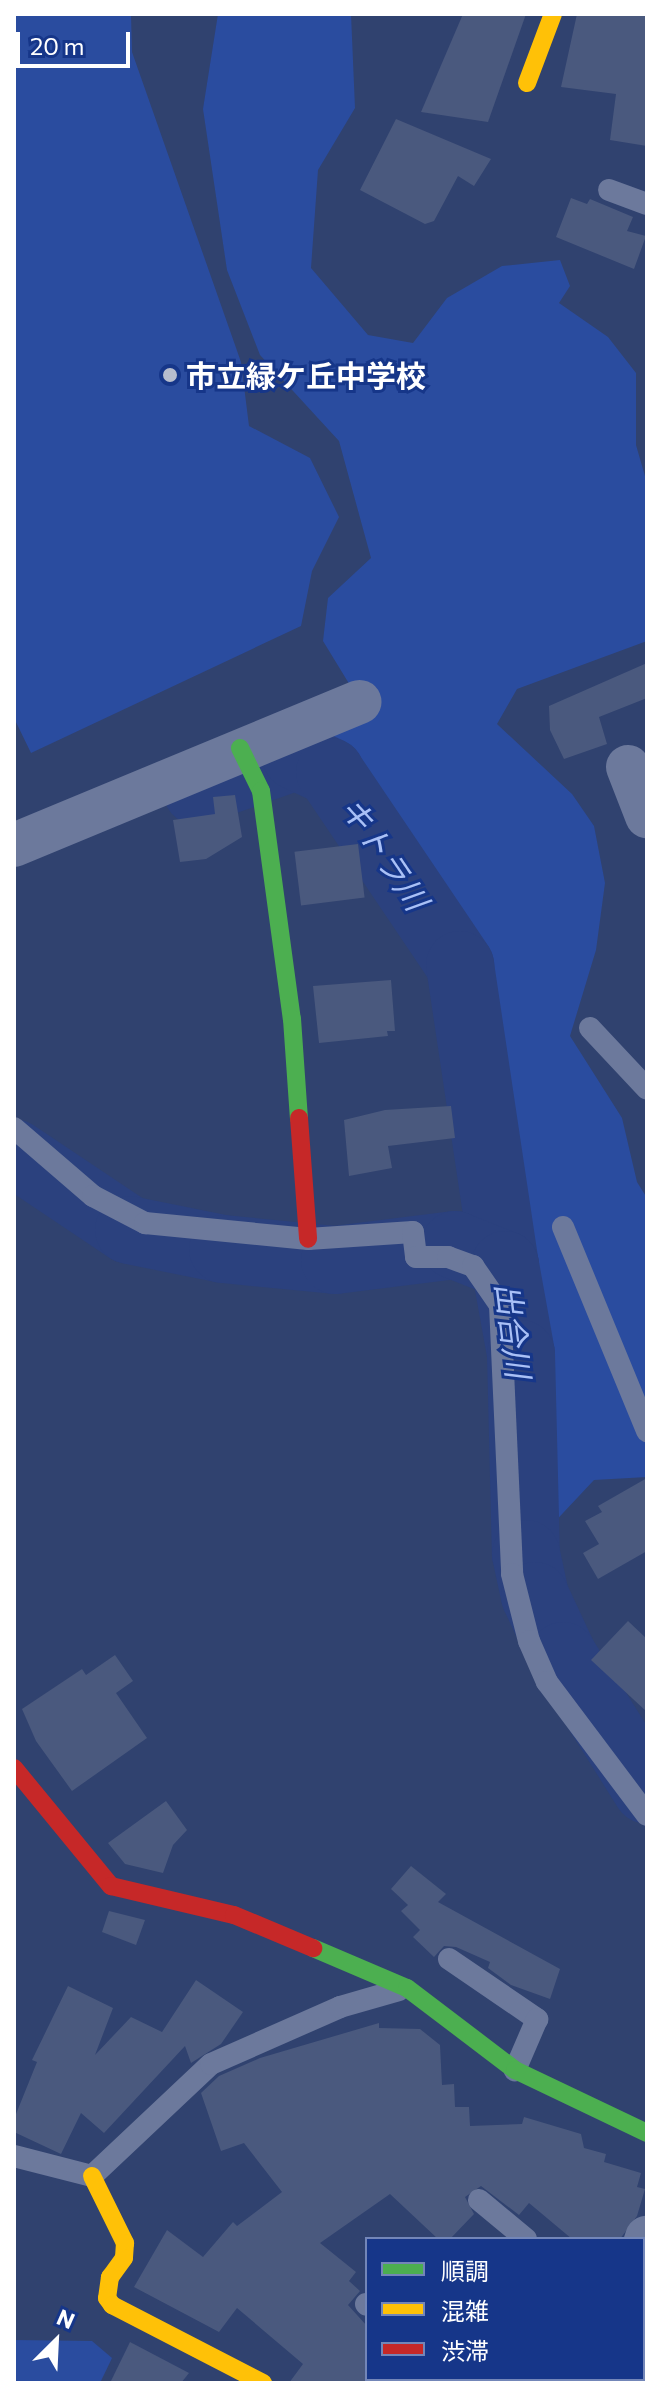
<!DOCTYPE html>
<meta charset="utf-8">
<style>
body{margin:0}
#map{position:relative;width:661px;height:2397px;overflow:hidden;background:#30426f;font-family:Commissioner,"Noto Sans JP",sans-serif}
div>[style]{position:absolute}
.green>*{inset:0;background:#2a4c9f}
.river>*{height:68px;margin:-34px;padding:0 34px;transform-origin:34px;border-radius:34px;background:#2b417e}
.building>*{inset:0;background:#4a597e;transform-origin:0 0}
.lane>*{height:22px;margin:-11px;padding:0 11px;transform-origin:11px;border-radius:11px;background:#6c799c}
.street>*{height:44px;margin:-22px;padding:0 22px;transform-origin:22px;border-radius:22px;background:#6c799c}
.fast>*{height:18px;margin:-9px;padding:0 9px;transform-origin:9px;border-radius:9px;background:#4caf50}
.slow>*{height:18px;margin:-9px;padding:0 9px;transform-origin:9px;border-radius:9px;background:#ffc107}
.jam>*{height:18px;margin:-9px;padding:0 9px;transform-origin:9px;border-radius:9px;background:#c62828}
.dots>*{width:22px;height:22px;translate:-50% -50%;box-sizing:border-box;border:4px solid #163689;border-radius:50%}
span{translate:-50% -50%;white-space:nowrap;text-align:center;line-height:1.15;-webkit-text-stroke:6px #163689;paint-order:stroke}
.poi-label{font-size:30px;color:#fff;font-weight:700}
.left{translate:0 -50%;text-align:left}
.water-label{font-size:32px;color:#a9c0f6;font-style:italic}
.frame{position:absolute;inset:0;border:16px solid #fff;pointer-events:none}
.legend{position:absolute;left:365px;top:2237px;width:280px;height:144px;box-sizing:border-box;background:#163689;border:2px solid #7386b8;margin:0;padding:10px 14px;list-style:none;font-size:24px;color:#fff}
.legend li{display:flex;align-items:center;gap:16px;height:40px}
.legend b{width:40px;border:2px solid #7386b8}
.north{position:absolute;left:16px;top:2301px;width:80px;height:80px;-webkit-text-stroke:6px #163689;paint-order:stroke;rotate:24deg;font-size:22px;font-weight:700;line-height:32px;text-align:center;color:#fff}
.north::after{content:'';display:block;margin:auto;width:28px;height:36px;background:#fff;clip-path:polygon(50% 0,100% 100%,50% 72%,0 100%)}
.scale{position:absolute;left:16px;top:32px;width:114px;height:36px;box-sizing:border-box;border:4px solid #fff;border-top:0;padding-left:10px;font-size:24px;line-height:28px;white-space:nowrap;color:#fff;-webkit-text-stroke:6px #163689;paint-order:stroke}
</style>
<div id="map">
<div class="green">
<div style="clip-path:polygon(14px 14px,131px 14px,132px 52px,241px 362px,249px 426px,310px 458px,339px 517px,312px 571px,301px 626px,31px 753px,14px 718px)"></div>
<div style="clip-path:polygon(218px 14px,351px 14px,355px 108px,318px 170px,311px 268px,368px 335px,413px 343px,447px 298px,502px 266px,560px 260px,570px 286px,559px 303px,608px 337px,636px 373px,636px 445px,647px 483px,647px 641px,517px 689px,497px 724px,572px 794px,594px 826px,605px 883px,596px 950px,570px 1036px,622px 1118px,637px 1182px,647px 1198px,647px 1477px,594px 1480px,548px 1529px,529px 1317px,478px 966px,407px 847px,324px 735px,370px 718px,323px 641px,328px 598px,371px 558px,339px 441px,260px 355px,227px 270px,203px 109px)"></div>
<div style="clip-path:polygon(14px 2340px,92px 2341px,112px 2358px,100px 2383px,14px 2383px)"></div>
</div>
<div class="river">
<div style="left:197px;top:791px;width:105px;rotate:-19.5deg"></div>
<div style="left:296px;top:756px;width:38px;rotate:25deg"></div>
<div style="left:330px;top:772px;width:233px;rotate:56deg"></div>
<div style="left:460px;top:965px;width:303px;rotate:81.5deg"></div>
<div style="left:14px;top:1153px;width:138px;rotate:33.8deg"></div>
<div style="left:129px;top:1230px;width:96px;rotate:11.4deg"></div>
<div style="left:223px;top:1249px;width:113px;rotate:5.6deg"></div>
<div style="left:335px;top:1260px;width:121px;rotate:-7.1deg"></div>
<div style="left:455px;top:1245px;width:54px;rotate:21.8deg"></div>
<div style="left:505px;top:1265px;width:90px;rotate:79.8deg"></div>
<div style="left:521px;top:1354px;width:200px;rotate:88.6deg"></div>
<div style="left:526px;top:1554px;width:43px;rotate:77.9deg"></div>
<div style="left:535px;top:1596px;width:66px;rotate:65deg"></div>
<div style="left:563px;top:1656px;width:158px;rotate:57.9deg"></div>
</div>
<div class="building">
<div style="clip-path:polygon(463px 14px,526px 14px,488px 122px,421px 112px)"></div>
<div style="clip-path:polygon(577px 14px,647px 14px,647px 146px,610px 140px,616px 94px,561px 87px)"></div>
<div style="clip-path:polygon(396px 119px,491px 159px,474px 186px,458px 176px,434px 221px,425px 224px,360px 190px)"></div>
<div style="clip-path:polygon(571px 198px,587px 204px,590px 199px,633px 217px,627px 231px,646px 236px,634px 269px,556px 237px)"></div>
<div style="clip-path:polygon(647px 663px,647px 698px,599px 717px,607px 744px,564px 759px,550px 730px,549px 706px)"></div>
<div style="clip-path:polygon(235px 795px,242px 837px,206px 859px,180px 862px,173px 820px,215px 814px,213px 797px)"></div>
<div style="left:358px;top:844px;width:54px;height:64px;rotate:83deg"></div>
<div style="clip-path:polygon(391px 980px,395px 1031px,387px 1031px,388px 1036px,319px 1043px,313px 986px)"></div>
<div style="clip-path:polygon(451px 1106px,455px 1138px,388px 1146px,392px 1168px,349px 1176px,344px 1120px,385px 1110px)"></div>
<div style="clip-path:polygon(647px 1478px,647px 1551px,598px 1579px,583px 1553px,599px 1544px,585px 1521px,602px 1512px,598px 1506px)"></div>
<div style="clip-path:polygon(628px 1621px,647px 1639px,647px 1712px,591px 1660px)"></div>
<div style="clip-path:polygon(115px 1655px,133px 1681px,116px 1693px,147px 1738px,72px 1791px,36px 1741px,22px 1709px,82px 1669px,86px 1675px)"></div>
<div style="clip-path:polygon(166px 1801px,187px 1830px,173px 1845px,163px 1873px,125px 1864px,108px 1843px)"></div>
<div style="clip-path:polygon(411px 1866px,446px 1894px,438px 1902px,560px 1969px,550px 1999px,511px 1985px,488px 1968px,490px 1962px,456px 1947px,444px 1946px,434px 1957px,413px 1937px,420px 1930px,401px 1911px,408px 1905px,391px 1889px)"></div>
<div style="clip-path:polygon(109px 1911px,145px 1920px,136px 1945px,102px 1932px)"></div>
<div style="clip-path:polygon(196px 1980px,243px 2012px,221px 2044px,191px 2063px,185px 2046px,104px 2133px,81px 2113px,61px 2154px,14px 2132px,14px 2119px,37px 2062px,32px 2060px,68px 1986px,113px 2008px,95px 2055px,131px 2017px,162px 2032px)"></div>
<div style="clip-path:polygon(379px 2023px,379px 2028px,420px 2029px,440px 2045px,442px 2085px,454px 2084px,455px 2107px,469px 2107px,470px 2126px,522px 2124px,524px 2117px,581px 2134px,584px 2148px,606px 2154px,604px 2162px,641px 2173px,637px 2187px,645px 2189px,637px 2216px,620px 2239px,572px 2239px,529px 2203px,519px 2215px,481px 2186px,465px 2197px,474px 2214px,450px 2239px,438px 2239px,390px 2194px,320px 2243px,356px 2272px,349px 2281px,360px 2291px,348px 2305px,367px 2326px,367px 2383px,289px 2383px,303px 2364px,237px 2308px,219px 2332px,134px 2287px,167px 2230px,203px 2257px,233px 2222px,237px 2226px,282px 2192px,244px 2143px,221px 2151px,201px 2093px,219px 2076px,260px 2058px)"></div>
<div style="clip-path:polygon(130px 2342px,189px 2373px,181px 2383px,110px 2383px)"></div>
</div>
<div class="lane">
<div style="left:609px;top:190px;width:40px;rotate:20.2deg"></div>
<div style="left:590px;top:1028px;width:83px;rotate:46.9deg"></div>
<div style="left:14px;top:1128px;width:104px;rotate:40.7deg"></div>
<div style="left:93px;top:1196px;width:59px;rotate:27.4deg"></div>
<div style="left:145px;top:1223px;width:164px;rotate:5.6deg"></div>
<div style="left:308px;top:1239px;width:105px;rotate:-3.8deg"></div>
<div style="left:413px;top:1232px;width:25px;rotate:83deg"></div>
<div style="left:416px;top:1257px;width:32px"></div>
<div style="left:448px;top:1257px;width:27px;rotate:20deg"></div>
<div style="left:473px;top:1266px;width:47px;rotate:55.3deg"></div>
<div style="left:500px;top:1305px;width:269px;rotate:87.4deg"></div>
<div style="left:512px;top:1574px;width:69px;rotate:75.8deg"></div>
<div style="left:529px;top:1641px;width:45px;rotate:66.3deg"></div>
<div style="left:547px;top:1682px;width:166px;rotate:53.1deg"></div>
<div style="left:563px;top:1227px;width:221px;rotate:67.6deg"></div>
<div style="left:449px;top:1959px;width:107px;rotate:34.3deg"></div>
<div style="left:537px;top:2019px;width:56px;rotate:113.3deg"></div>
<div style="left:14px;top:2156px;width:81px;rotate:14.4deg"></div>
<div style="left:92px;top:2176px;width:163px;rotate:-43.3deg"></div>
<div style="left:211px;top:2064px;width:141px;rotate:-23.8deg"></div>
<div style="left:340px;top:2007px;width:61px;rotate:-16.1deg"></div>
<div style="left:479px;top:2200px;width:61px;rotate:39.7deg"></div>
<div style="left:366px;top:2304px;width:1px;rotate:45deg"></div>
<div style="left:433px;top:2379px;width:6px;rotate:45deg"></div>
</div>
<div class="street">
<div style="left:628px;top:767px;width:53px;rotate:68.8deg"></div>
<div style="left:14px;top:845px;width:374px;rotate:-22.5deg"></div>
<div style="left:643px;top:2250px;width:13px;rotate:-72deg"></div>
<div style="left:484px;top:2383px;width:8px;rotate:-30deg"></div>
</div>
<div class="fast">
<div style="left:240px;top:748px;width:48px;rotate:64deg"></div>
<div style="left:261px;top:791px;width:230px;rotate:82.3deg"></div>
<div style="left:292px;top:1019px;width:99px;rotate:86deg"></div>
<div style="left:313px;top:1948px;width:102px;rotate:23.1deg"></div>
<div style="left:407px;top:1988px;width:136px;rotate:37.2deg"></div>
<div style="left:515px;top:2070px;width:146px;rotate:25.5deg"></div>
</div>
<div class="slow">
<div style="left:527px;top:83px;width:74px;rotate:-69.4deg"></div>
<div style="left:92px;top:2176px;width:75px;rotate:63.8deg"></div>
<div style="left:125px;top:2243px;width:15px;rotate:94deg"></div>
<div style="left:124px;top:2258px;width:24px;rotate:126deg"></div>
<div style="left:110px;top:2277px;width:21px;rotate:98deg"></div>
<div style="left:107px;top:2298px;width:9px;rotate:54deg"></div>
<div style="left:112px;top:2305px;width:170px;rotate:27.3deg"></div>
</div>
<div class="jam">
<div style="left:299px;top:1118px;width:121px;rotate:85.7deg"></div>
<div style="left:14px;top:1768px;width:153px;rotate:50.6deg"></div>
<div style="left:111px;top:1886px;width:126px;rotate:13.3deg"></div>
<div style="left:234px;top:1915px;width:86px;rotate:22.7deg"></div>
</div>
<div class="dots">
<div style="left:170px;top:375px;background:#b7bdcd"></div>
</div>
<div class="poi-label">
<span class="left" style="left:186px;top:375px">市立緑ケ丘中学校</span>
</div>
<div class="water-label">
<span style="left:385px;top:853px;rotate:56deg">キトラ川</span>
<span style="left:514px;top:1330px;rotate:83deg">出合川</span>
</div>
<div class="frame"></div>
<ul class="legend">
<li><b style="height:10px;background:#4caf50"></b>順調</li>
<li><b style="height:10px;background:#ffc107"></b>混雑</li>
<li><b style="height:10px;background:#c62828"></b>渋滞</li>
</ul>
<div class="north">N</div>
<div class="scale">20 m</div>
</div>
